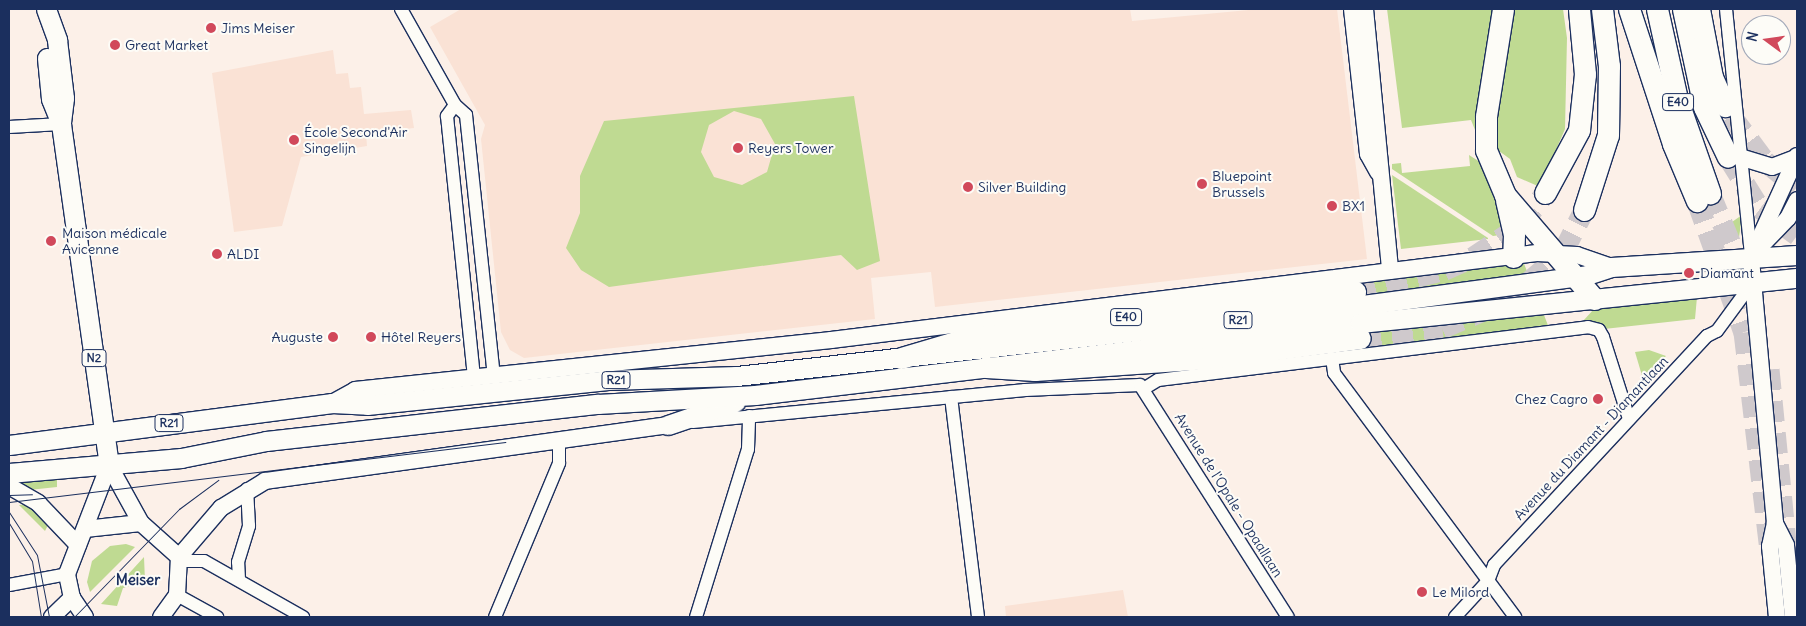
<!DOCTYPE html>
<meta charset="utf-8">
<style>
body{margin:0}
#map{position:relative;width:1806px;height:626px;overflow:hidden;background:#fcf0e8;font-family:Delius,sans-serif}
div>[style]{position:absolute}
.built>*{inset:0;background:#fae2d5}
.green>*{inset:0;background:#bfda92}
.highway-tunnel>*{height:21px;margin-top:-10.5px;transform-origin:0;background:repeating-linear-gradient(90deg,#cfc9cc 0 21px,transparent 0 32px)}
.roads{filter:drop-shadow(1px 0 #1b2f5e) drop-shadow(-1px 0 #1b2f5e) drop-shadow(0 1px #1b2f5e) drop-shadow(0 -1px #1b2f5e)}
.street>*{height:12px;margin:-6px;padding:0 6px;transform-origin:6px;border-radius:6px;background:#fdfcf7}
.secondary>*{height:16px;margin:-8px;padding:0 8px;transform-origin:8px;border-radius:8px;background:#fdfcf7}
.primary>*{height:19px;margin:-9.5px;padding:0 9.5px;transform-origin:9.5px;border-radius:9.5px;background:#fdfcf7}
.highway>*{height:21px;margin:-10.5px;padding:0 10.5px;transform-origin:10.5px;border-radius:10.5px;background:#fdfcf7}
.tram>*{height:1px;margin:-0.5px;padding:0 0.5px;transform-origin:0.5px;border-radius:0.5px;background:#1b2f5e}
.dots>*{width:14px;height:14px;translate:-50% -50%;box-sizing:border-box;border:2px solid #fdfcf7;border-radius:50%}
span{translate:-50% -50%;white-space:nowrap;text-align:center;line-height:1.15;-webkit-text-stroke:4px #fdfcf7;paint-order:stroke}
.shield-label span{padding:1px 4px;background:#fdfcf7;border:1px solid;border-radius:4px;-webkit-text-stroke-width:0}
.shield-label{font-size:12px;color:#1b2f5e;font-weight:700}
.poi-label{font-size:14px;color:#1b2f5e}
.left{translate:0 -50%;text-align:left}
.right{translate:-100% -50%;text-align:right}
.street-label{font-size:14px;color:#1b2f5e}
.neighbourhood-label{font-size:15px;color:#1b2f5e;font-weight:700}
.frame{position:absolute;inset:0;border:10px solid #1b2f5e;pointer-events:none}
.north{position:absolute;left:1741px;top:15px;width:50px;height:50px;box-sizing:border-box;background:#fdfcf7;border:1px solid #a3aaba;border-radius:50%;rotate:284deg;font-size:14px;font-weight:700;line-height:20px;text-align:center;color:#1b2f5e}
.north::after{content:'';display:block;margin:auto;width:18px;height:22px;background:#d1495b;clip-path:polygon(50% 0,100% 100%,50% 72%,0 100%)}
</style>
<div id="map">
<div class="built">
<div style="clip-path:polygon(461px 9px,1130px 9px,1132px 21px,1259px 9px,1337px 9px,1367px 259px,935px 307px,931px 272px,871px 278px,875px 319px,524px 358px,510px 350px,501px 332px,481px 139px,485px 125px,430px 27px)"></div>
<div style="clip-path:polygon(333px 50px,336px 74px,348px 73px,350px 88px,361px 87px,364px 114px,411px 110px,414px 128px,366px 133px,367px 146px,301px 157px,282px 226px,234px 232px,212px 73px)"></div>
<div style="clip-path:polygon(1123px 590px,1128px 617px,1006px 617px,1005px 606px)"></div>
</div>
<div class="green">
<div style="clip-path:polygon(1387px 9px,1563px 9px,1567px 38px,1565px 129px,1540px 187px,1517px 177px,1510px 159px,1477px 135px,1471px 120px,1402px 128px)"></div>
<div style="clip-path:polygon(evenodd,854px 96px,880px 261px,857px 270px,841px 255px,609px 287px,581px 270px,566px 248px,580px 213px,580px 176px,604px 121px,854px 96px,734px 111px,761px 119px,775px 144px,767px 172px,742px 185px,714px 177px,701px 152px,709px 125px,734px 111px)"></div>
<div style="clip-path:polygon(1469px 155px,1480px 162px,1508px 234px,1493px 236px,1392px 169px,1392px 164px,1401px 163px,1402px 173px,1470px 166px)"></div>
<div style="clip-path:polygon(1392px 175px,1488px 238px,1488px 239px,1401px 249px)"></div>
<div style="clip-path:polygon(1742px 215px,1739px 238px,1718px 246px,1719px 231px)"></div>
<div style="clip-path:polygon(1523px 261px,1528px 274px,1355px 298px,1353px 281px)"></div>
<div style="clip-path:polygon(1697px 297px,1695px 319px,1604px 329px,1583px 321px,1594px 309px)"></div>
<div style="clip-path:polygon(1544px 315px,1549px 328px,1382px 348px,1381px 342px,1360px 345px,1359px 331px)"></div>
<div style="clip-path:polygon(1649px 350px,1666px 356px,1643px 379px,1635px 352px)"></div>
<div style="clip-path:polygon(57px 478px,57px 487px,29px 490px,19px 482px)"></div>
<div style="clip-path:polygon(33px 504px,50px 521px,45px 531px,19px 505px)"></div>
<div style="clip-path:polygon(126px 544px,135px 547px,90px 592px,87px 582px,92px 561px,110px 546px)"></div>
<div style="clip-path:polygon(144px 557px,145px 581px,123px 588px,117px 606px,101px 604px)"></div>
</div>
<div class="highway-tunnel">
<div style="left:1731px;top:115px;width:57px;rotate:53.5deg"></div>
<div style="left:1765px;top:161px;width:41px;rotate:39.1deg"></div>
<div style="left:1728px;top:157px;width:60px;rotate:57.9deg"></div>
<div style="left:1760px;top:208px;width:46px;rotate:36.1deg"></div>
<div style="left:1710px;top:193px;width:116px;rotate:67.6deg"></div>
<div style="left:1697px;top:201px;width:139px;rotate:70.3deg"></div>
<div style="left:1744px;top:332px;width:221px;rotate:83.2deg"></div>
<div style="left:1355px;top:292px;width:92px;rotate:-13.9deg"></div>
<div style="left:1444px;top:270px;width:32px;rotate:-24deg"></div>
<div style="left:1473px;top:257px;width:58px;rotate:-33.7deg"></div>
<div style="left:1521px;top:225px;width:40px;rotate:-53deg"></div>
<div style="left:1360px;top:338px;width:83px;rotate:-7deg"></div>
<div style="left:1442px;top:328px;width:69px;rotate:-22.9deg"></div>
<div style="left:1506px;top:301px;width:75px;rotate:-40.7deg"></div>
<div style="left:1563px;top:252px;width:47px;rotate:-63.4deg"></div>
<div style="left:1769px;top:369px;width:184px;rotate:84.4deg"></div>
</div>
<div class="roads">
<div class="street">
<div style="left:401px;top:9px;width:110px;rotate:60.6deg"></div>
<div style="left:455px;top:105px;width:15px;rotate:42deg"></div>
<div style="left:466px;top:115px;width:262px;rotate:83.9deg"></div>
<div style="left:1726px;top:9px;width:247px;rotate:84.2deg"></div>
<div style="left:455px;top:105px;width:14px;rotate:126deg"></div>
<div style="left:447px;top:116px;width:262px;rotate:84.1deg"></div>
<div style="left:9px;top:127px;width:52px;rotate:-3.3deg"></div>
<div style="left:1332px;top:358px;width:15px;rotate:82deg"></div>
<div style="left:1334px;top:373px;width:304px;rotate:53.4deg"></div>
<div style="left:1145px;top:388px;width:15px;rotate:-32deg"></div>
<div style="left:1158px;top:380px;width:433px;rotate:-7deg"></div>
<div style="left:1588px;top:327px;width:11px;rotate:15deg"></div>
<div style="left:1599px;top:330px;width:8px;rotate:60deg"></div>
<div style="left:1603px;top:337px;width:86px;rotate:72.4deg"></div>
<div style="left:951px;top:397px;width:222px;rotate:83deg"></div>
<div style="left:693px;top:422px;width:334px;rotate:-5.5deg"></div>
<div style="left:1025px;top:390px;width:115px;rotate:-2.5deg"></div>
<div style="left:1140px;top:385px;width:275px;rotate:57.5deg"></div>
<div style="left:179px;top:561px;width:25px"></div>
<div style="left:204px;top:561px;width:114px;rotate:29.5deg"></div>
<div style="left:239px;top:579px;width:17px;rotate:-93deg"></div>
<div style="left:238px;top:562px;width:38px;rotate:-73deg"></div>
<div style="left:249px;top:526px;width:37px;rotate:-93deg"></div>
<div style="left:9px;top:585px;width:59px;rotate:-10.7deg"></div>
<div style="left:177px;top:595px;width:46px;rotate:28.8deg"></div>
<div style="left:495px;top:617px;width:167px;rotate:-67.4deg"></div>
<div style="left:559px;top:463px;width:20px;rotate:-90deg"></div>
<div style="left:696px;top:617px;width:176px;rotate:-72.8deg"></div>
<div style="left:748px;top:449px;width:33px;rotate:-88deg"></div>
<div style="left:1455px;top:617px;width:49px;rotate:-47.5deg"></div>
<div style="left:1488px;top:581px;width:17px;rotate:-69deg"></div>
<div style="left:1494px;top:565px;width:313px;rotate:-47.1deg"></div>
<div style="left:1707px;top:336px;width:11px;rotate:-27deg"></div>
<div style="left:1717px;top:331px;width:61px;rotate:-53.7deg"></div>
</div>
<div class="secondary">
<div style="left:1352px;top:9px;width:146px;rotate:83.7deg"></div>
<div style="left:1368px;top:154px;width:21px;rotate:61deg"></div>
<div style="left:1365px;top:9px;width:263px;rotate:84.5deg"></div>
<div style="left:1743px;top:158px;width:30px;rotate:17deg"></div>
<div style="left:1772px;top:167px;width:26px;rotate:-21deg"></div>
<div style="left:1760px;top:247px;width:40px;rotate:-46deg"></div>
<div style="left:1788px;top:218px;width:20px;rotate:-63deg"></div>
<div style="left:332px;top:403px;width:26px;rotate:-29deg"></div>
<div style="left:355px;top:390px;width:479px;rotate:-6deg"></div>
<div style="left:831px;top:340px;width:711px;rotate:-7.03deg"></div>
<div style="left:1537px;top:253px;width:40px;rotate:2.9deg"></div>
<div style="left:1577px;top:255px;width:36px;rotate:19deg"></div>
<div style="left:109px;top:465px;width:66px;rotate:61.1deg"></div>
<div style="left:141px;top:523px;width:51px;rotate:41.8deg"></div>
<div style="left:179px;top:557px;width:38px;rotate:93deg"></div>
<div style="left:177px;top:595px;width:27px;rotate:126deg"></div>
<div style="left:9px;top:486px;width:34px;rotate:30deg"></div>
<div style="left:38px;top:503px;width:58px;rotate:46.4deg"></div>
<div style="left:1775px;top:523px;width:24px;rotate:102deg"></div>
<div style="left:1770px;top:546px;width:71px;rotate:84.4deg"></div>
<div style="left:85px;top:529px;width:56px;rotate:-6.1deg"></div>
<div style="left:179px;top:557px;width:65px;rotate:-49.4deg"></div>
<div style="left:221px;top:508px;width:52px;rotate:-31.5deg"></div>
<div style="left:265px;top:481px;width:407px;rotate:-7.9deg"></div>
<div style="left:52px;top:617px;width:28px;rotate:-44deg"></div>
<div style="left:85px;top:617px;width:23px;rotate:-124deg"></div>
<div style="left:72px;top:598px;width:25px;rotate:-102deg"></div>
<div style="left:67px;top:574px;width:117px;rotate:-68.9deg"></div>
<div style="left:1793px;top:617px;width:72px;rotate:-95.6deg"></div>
<div style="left:1786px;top:545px;width:25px;rotate:-117deg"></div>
<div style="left:1775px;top:523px;width:267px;rotate:-95.2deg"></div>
<div style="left:1751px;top:257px;width:111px;rotate:-65.5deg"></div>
</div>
<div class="primary">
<div style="left:46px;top:9px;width:33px;rotate:70deg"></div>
<div style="left:57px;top:40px;width:58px;rotate:83.1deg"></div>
<div style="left:64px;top:98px;width:26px;rotate:97deg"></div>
<div style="left:61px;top:124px;width:344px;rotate:82deg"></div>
<div style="left:47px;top:58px;width:41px;rotate:84.4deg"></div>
<div style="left:51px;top:99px;width:27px;rotate:68deg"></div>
<div style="left:668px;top:425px;width:71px;rotate:-18.9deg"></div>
<div style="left:9px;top:445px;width:326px;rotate:-7.4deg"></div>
<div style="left:332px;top:403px;width:35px;rotate:3deg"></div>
<div style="left:367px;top:405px;width:242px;rotate:-5.9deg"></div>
<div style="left:608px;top:380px;width:129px;rotate:-1.8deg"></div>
<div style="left:737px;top:376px;width:622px;rotate:-6.46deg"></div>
<div style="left:1355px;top:306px;width:234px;rotate:-7.6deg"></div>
<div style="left:1587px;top:275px;width:25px;rotate:-18deg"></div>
<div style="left:1611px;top:267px;width:186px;rotate:-3.7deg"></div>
<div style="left:9px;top:473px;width:173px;rotate:-5deg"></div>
<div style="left:181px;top:458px;width:87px;rotate:-11.3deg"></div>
<div style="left:266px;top:441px;width:334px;rotate:-6.4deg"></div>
<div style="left:598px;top:404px;width:157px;rotate:-3.3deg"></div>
<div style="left:755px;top:395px;width:609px;rotate:-6.79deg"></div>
<div style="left:1360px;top:323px;width:439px;rotate:-5.9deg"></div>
</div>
<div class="highway">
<div style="left:1503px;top:9px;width:108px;rotate:99deg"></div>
<div style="left:1486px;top:116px;width:34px;rotate:90deg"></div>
<div style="left:1486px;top:150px;width:49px;rotate:67.1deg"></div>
<div style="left:1505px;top:195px;width:137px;rotate:49.4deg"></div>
<div style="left:1629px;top:9px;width:142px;rotate:71.9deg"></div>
<div style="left:1673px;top:144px;width:62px;rotate:67.2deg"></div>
<div style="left:1657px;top:9px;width:92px;rotate:77.5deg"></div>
<div style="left:1677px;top:99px;width:100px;rotate:70.7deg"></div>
<div style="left:1683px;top:9px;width:100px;rotate:77.9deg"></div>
<div style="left:1704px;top:107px;width:55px;rotate:64.4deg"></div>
<div style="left:1699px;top:9px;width:69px;rotate:79.2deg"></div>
<div style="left:1712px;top:77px;width:32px;rotate:66deg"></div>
<div style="left:1545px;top:193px;width:72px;rotate:-61.6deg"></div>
<div style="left:1579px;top:130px;width:56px;rotate:-83.9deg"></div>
<div style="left:1585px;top:74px;width:65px;rotate:-95.3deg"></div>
<div style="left:1506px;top:200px;width:35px;rotate:77deg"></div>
<div style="left:1514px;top:234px;width:23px;rotate:92deg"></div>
<div style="left:1584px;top:210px;width:79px;rotate:-72.3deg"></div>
<div style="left:1608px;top:135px;width:69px;rotate:-89.2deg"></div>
<div style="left:1609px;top:66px;width:57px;rotate:-97deg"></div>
<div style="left:901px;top:358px;width:67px;rotate:-16.5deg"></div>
<div style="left:965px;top:339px;width:393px;rotate:-6.9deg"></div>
<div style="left:986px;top:367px;width:49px;rotate:3.5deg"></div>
<div style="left:1035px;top:370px;width:173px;rotate:-4deg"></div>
<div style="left:1208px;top:358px;width:153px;rotate:-7.5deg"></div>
</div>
</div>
<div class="tram">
<div style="left:9px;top:495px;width:23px;rotate:-2deg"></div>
<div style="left:9px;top:502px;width:500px;rotate:-6.9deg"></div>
<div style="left:9px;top:512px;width:51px;rotate:56.9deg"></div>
<div style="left:37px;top:555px;width:63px;rotate:79deg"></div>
<div style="left:9px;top:523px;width:44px;rotate:58.8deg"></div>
<div style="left:32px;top:561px;width:57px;rotate:80.9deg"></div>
<div style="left:74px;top:617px;width:151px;rotate:-45.8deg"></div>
<div style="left:179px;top:509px;width:49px;rotate:-36.6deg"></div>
</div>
<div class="dots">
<div style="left:211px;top:28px;background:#d1495b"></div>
<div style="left:115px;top:45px;background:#d1495b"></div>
<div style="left:294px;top:140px;background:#d1495b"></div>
<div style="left:738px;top:148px;background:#d1495b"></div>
<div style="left:1202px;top:184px;background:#d1495b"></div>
<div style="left:968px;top:187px;background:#d1495b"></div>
<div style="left:1332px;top:206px;background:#d1495b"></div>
<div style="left:51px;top:241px;background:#d1495b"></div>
<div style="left:217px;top:254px;background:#d1495b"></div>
<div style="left:1689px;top:273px;background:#d1495b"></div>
<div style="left:333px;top:337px;background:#d1495b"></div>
<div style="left:371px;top:337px;background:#d1495b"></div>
<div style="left:1598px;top:399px;background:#d1495b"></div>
<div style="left:1422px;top:592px;background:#d1495b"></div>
</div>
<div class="shield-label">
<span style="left:1678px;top:102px">E40</span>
<span style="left:1126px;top:317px">E40</span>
<span style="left:1238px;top:320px">R21</span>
<span style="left:94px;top:358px">N2</span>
<span style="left:616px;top:380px">R21</span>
<span style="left:169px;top:423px">R21</span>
</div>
<div class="poi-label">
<span class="left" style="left:221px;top:28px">Jims Meiser</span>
<span class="left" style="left:125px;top:45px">Great Market</span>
<span class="left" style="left:304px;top:140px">École Second'Air<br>Singelijn</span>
<span class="left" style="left:748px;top:148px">Reyers Tower</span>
<span class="left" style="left:1212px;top:184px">Bluepoint<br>Brussels</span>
<span class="left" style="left:978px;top:187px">Silver Building</span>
<span class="left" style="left:1342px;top:206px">BX1</span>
<span class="left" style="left:62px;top:241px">Maison médicale<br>Avicenne</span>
<span class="left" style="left:227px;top:254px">ALDI</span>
<span class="left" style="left:1700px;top:273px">Diamant</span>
<span class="right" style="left:323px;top:337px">Auguste</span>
<span class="left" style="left:381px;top:337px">Hôtel Reyers</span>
<span class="right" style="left:1588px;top:399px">Chez Cagro</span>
<span class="left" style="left:1432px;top:592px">Le Milord</span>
</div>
<div class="street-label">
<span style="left:1591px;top:438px;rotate:-47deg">Avenue du Diamant - Diamantlaan</span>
<span style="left:1229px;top:495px;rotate:58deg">Avenue de l'Opale - Opaallaan</span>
</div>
<div class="neighbourhood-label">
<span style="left:138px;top:580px">Meiser</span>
</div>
<div class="frame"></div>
<div class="north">N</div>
</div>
